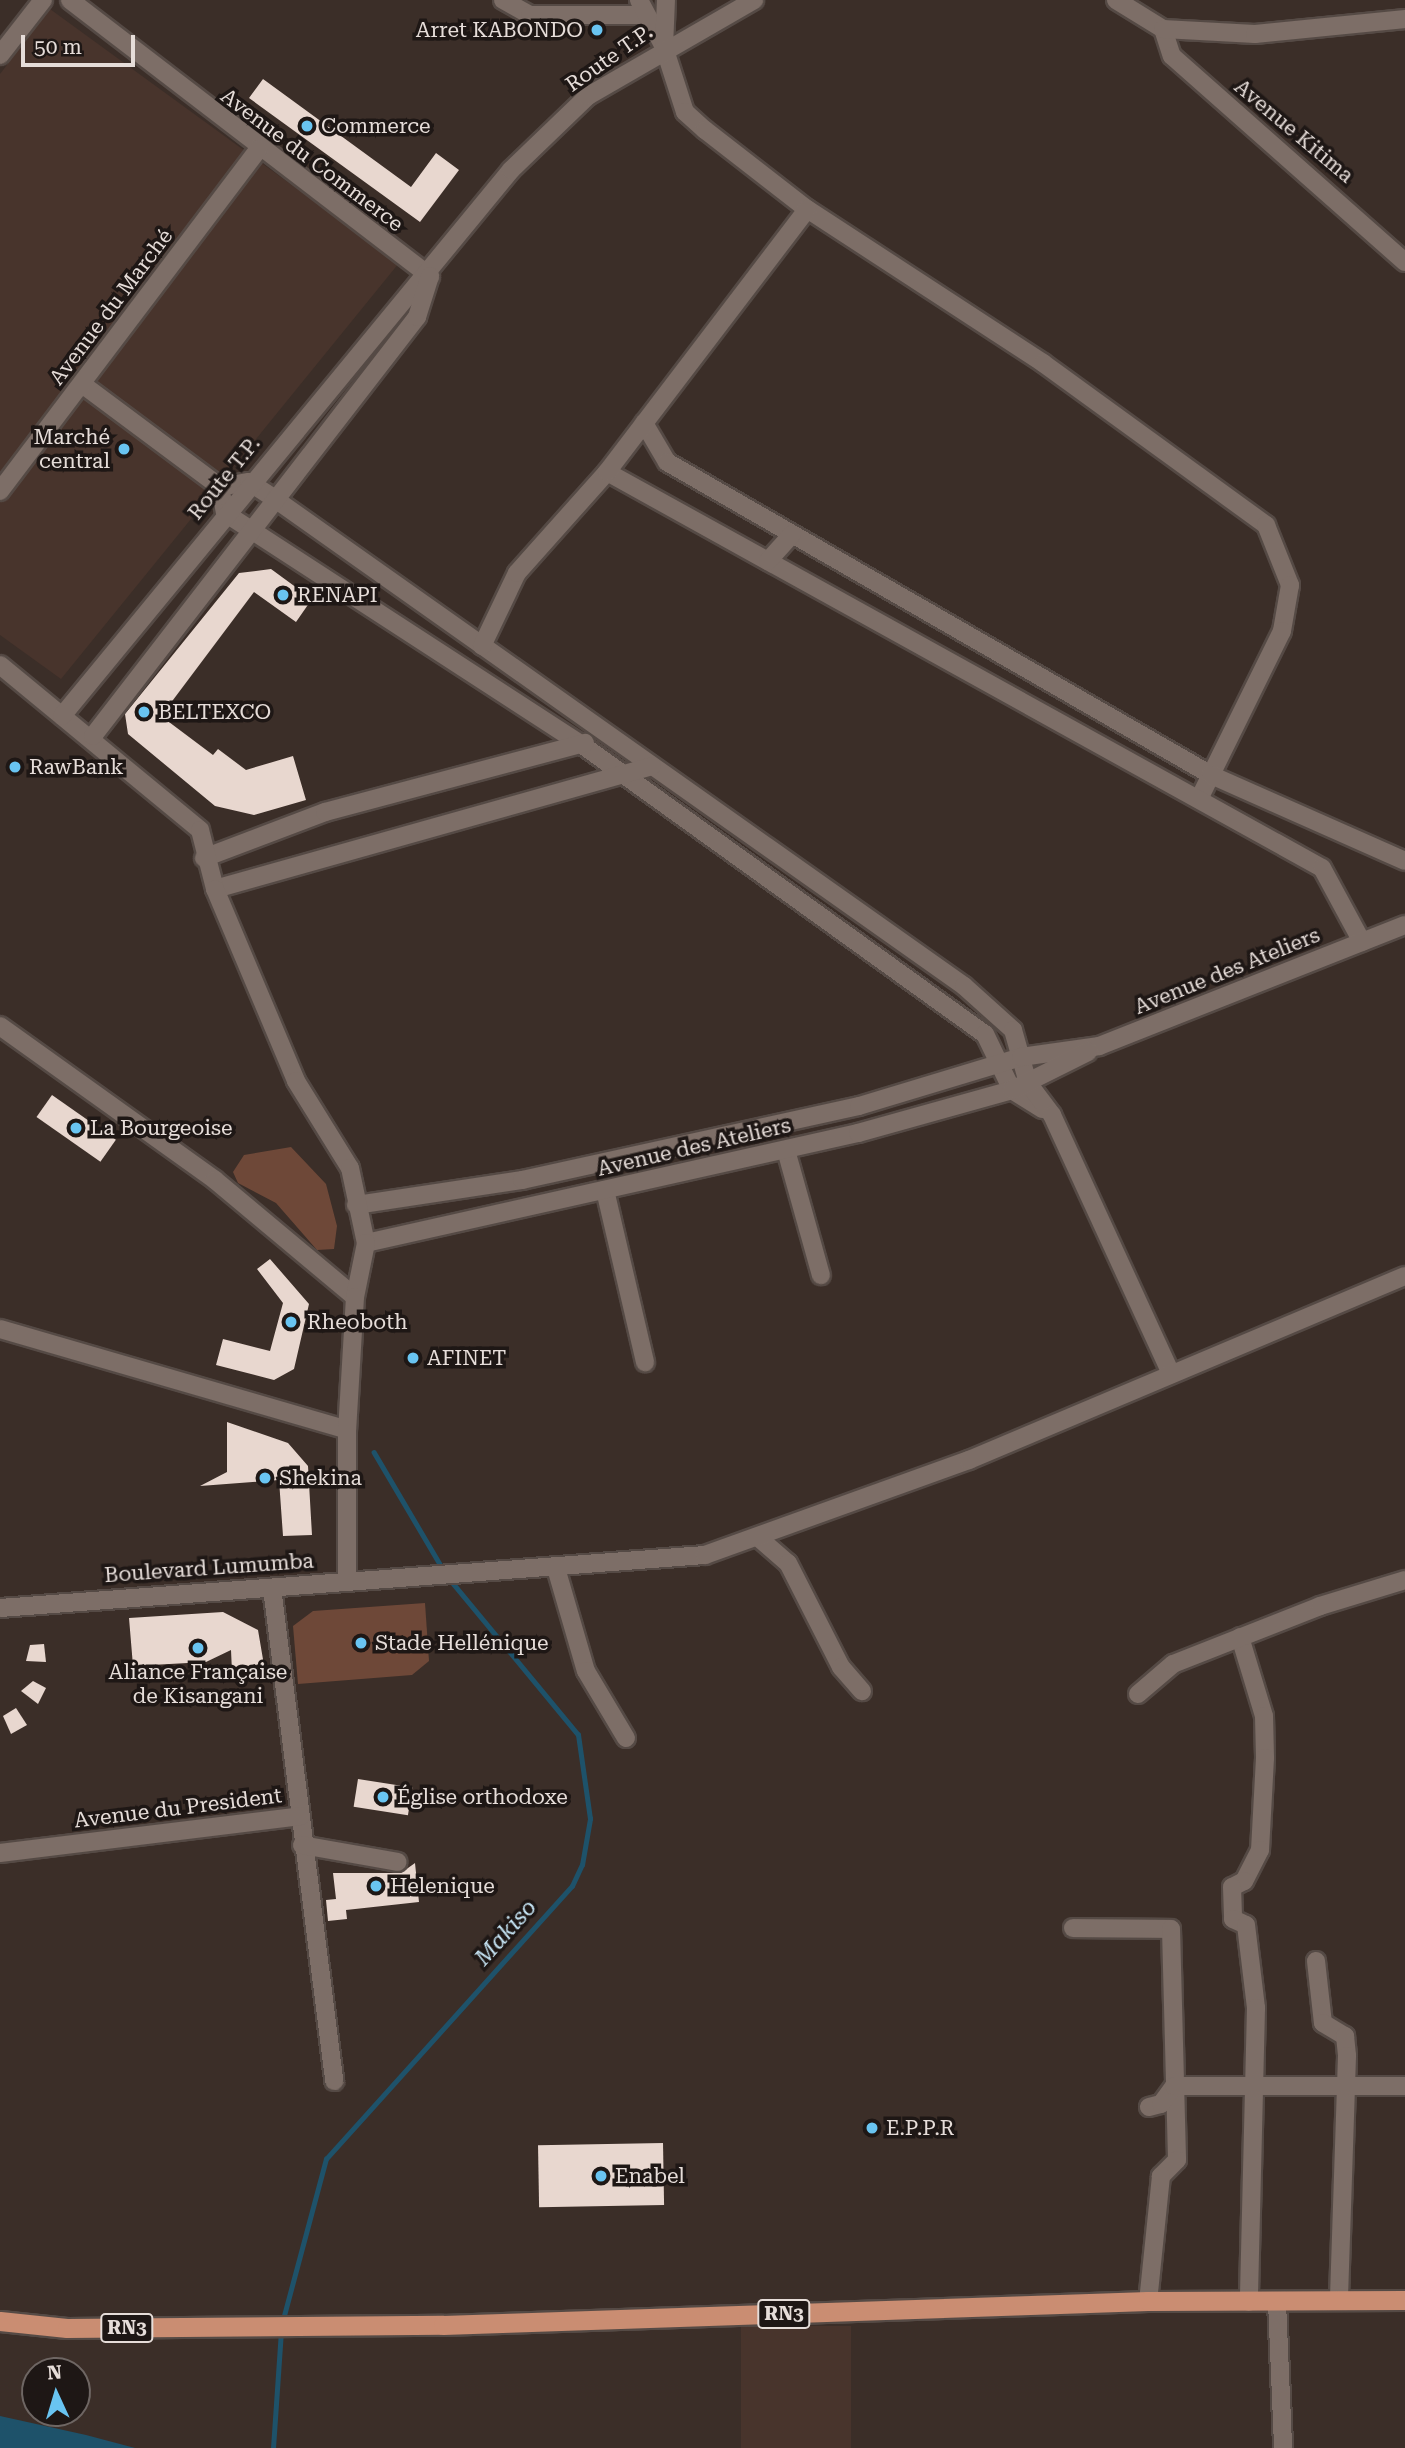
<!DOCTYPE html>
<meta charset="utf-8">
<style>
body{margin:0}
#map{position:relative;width:1405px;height:2448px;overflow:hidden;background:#3b2e28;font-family:"Roboto Serif",serif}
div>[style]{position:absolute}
.built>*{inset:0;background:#48342c;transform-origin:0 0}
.green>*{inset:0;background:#6e4838}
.water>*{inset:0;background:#1e526a}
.stream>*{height:4.5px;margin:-2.25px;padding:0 2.25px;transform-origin:2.25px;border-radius:2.25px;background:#1e526a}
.building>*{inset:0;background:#e8d7cf;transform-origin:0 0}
.roads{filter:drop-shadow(2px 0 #554a45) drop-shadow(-2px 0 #554a45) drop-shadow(0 2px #554a45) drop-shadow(0 -2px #554a45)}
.minor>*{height:18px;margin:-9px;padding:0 9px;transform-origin:9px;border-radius:9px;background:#7d6e67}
.tertiary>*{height:18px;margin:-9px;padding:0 9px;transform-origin:9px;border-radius:9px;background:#7d6e67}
.trunk>*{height:19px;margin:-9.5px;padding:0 9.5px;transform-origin:9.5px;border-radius:9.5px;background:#ca8d72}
.dots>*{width:19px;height:19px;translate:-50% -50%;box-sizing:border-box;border:4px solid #1e1715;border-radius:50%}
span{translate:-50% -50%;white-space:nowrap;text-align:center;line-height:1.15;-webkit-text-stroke:7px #1e1715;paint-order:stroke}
.shield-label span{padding:2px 5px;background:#1e1715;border:2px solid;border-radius:5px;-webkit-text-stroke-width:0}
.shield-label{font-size:19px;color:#e6ddd9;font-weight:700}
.poi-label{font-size:21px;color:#e6ddd9}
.right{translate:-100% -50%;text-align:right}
.left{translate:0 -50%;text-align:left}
.street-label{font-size:21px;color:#e6ddd9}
.water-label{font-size:23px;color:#c6e4f4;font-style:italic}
.north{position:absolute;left:21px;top:2357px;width:70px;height:70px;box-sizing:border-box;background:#1e1715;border:2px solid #6e6663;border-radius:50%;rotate:356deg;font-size:19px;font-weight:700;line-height:28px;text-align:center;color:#e6ddd9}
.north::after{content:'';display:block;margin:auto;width:24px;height:32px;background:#69c4f1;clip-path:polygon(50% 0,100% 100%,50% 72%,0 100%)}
.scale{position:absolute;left:21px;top:35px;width:114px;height:32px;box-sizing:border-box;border:4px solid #e6ddd9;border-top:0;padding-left:9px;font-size:21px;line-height:24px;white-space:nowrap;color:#e6ddd9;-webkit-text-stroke:5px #1e1715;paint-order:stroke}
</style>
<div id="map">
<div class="built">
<div style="clip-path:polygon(50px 9px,399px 263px,61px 679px,0 635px,0 74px)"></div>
<div style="left:851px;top:2326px;width:122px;height:110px;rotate:90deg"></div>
</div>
<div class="green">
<div style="clip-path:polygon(291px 1147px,326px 1184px,337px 1226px,334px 1249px,317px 1250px,276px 1203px,238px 1183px,233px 1172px,244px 1155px)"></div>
<div style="clip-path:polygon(425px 1603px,429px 1661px,412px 1675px,298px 1684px,293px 1626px,313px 1611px)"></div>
</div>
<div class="water">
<div style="clip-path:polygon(0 2416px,86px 2435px,135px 2448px,0 2448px)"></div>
</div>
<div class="stream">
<div style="left:374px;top:1452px;width:136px;rotate:59.5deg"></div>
<div style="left:282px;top:2323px;width:170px;rotate:-75deg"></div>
<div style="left:326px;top:2159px;width:367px;rotate:-48deg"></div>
<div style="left:572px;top:1886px;width:23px;rotate:-65deg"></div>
<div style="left:582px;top:1865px;width:47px;rotate:-80.1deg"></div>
<div style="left:590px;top:1819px;width:85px;rotate:-98.1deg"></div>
<div style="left:578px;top:1735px;width:202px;rotate:-129.6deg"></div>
<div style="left:273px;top:2448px;width:117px;rotate:-86.1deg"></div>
</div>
<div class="building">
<div style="clip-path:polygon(263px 79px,411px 187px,436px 153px,459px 170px,420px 222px,249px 98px)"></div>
<div style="clip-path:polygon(271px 569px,312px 599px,296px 622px,254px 592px,161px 716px,213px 755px,218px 749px,246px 770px,293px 756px,306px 800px,254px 815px,215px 806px,128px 734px,125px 714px,239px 573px)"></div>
<div style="left:52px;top:1095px;width:78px;height:27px;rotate:35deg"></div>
<div style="clip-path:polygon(270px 1259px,309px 1304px,294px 1369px,274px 1380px,216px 1365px,223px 1339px,270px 1351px,283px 1303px,257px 1269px)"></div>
<div style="clip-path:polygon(227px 1422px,288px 1443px,308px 1466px,312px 1535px,283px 1536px,279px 1480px,200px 1486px,227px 1472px)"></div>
<div style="clip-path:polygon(223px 1612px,258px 1630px,265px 1671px,232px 1672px,231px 1650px,206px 1662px,133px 1666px,129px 1618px)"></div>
<div style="clip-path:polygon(44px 1644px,46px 1662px,26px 1661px,30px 1645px)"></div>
<div style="clip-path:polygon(33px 1681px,46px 1688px,38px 1704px,21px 1691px)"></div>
<div style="clip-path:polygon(16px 1708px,27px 1725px,11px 1734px,3px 1716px)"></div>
<div style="left:358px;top:1779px;width:55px;height:28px;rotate:9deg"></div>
<div style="clip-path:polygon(415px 1863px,419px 1902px,346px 1910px,347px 1919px,328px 1921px,326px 1900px,336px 1899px,333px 1873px,401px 1873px)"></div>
<div style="left:663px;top:2143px;width:62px;height:125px;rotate:89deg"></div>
</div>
<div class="roads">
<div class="minor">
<div style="left:70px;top:0;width:454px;rotate:37.5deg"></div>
<div style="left:503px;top:0;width:31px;rotate:29deg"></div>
<div style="left:530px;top:15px;width:114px"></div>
<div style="left:639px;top:0;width:53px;rotate:62deg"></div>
<div style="left:664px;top:47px;width:68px;rotate:72.1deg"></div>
<div style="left:685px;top:112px;width:27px;rotate:42deg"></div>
<div style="left:705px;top:130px;width:129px;rotate:37.8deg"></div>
<div style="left:807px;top:209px;width:282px;rotate:33.1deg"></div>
<div style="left:1043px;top:363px;width:276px;rotate:36deg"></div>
<div style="left:1266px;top:525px;width:65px;rotate:68.2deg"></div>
<div style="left:1290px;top:585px;width:47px;rotate:99.9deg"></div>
<div style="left:1282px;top:631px;width:187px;rotate:116.3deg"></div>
<div style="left:1163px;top:29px;width:28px;rotate:72deg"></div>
<div style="left:1172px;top:56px;width:311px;rotate:41.5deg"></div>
<div style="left:664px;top:47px;width:47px;rotate:-87.6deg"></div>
<div style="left:0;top:55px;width:70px;rotate:-52deg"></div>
<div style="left:82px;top:384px;width:172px;rotate:36.7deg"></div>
<div style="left:220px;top:487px;width:26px;rotate:79deg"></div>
<div style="left:225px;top:513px;width:424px;rotate:33deg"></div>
<div style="left:581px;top:744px;width:497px;rotate:35.7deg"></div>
<div style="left:985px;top:1034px;width:62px;rotate:64.3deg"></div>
<div style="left:1012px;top:1090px;width:36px;rotate:32deg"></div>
<div style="left:644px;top:423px;width:45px;rotate:59.5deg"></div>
<div style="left:667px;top:462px;width:628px;rotate:29.91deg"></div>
<div style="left:1211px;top:775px;width:212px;rotate:23.9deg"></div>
<div style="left:607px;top:472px;width:817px;rotate:28.98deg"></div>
<div style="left:1322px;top:868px;width:84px;rotate:61.6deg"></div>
<div style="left:220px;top:487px;width:29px;rotate:-10deg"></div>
<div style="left:249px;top:482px;width:31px;rotate:33deg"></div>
<div style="left:275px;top:499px;width:844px;rotate:35.25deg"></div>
<div style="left:964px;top:986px;width:66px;rotate:41.9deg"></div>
<div style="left:1013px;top:1030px;width:55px;rotate:74.2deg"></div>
<div style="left:1028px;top:1083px;width:40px;rotate:53deg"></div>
<div style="left:1052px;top:1115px;width:285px;rotate:65.3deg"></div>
<div style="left:0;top:491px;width:428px;rotate:-52.9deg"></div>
<div style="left:768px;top:561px;width:36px;rotate:-48deg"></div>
<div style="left:482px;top:646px;width:81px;rotate:-64.4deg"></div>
<div style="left:517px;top:573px;width:135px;rotate:-48.3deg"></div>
<div style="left:607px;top:472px;width:330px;rotate:-52.7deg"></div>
<div style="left:204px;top:858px;width:129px;rotate:-20.8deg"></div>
<div style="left:325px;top:812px;width:269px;rotate:-14.9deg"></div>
<div style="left:215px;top:889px;width:454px;rotate:-15.7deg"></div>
<div style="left:0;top:1026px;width:264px;rotate:35.6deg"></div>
<div style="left:215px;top:1180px;width:182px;rotate:39.9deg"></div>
<div style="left:786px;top:1150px;width:130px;rotate:74.4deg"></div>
<div style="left:605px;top:1190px;width:177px;rotate:76.9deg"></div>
<div style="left:356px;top:1205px;width:168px;rotate:-8.6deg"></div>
<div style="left:522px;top:1180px;width:345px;rotate:-12.4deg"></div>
<div style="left:859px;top:1106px;width:169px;rotate:-16.8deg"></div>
<div style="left:1021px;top:1057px;width:79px;rotate:-8deg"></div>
<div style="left:1099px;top:1046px;width:329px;rotate:-21.6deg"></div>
<div style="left:366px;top:1243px;width:504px;rotate:-12.6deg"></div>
<div style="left:858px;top:1133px;width:160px;rotate:-15.6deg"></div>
<div style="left:1012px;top:1090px;width:85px;rotate:-26.6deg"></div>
<div style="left:0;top:1329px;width:361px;rotate:16.2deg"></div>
<div style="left:760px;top:1539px;width:37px;rotate:41deg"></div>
<div style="left:788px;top:1563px;width:117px;rotate:63deg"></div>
<div style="left:841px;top:1667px;width:32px;rotate:49deg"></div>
<div style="left:556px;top:1568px;width:107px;rotate:73.8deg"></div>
<div style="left:586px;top:1671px;width:78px;rotate:59.2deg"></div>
<div style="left:272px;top:1588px;width:497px;rotate:82.8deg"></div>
<div style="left:1240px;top:1637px;width:83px;rotate:73.1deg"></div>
<div style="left:1264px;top:1716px;width:42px;rotate:88.6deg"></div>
<div style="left:1265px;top:1758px;width:92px;rotate:93.1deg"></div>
<div style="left:1260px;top:1850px;width:35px;rotate:117deg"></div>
<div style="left:1244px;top:1881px;width:13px;rotate:153deg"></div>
<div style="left:1232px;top:1887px;width:32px;rotate:88deg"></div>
<div style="left:1233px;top:1919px;width:14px;rotate:25deg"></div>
<div style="left:1246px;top:1925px;width:84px;rotate:83.1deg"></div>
<div style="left:1256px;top:2008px;width:294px;rotate:91.4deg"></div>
<div style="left:1138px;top:1694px;width:46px;rotate:-40.6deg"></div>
<div style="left:1173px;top:1664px;width:158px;rotate:-21.5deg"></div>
<div style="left:1320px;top:1606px;width:89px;rotate:-17deg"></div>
<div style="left:302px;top:1845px;width:97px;rotate:10deg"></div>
<div style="left:0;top:1853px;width:303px;rotate:-7deg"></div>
<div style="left:1073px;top:1928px;width:98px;rotate:0.6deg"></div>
<div style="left:1171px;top:1929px;width:231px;rotate:88.5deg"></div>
<div style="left:1177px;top:2160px;width:23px;rotate:135deg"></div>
<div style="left:1161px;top:2176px;width:126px;rotate:95.9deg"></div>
<div style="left:1316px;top:1961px;width:62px;rotate:83.6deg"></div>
<div style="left:1323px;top:2023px;width:26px;rotate:31deg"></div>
<div style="left:1345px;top:2036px;width:20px;rotate:84deg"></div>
<div style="left:1347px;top:2056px;width:243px;rotate:91.9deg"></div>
<div style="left:1149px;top:2107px;width:12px;rotate:-14deg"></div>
<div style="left:1161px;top:2104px;width:22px;rotate:-54deg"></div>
<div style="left:1174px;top:2086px;width:231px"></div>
<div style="left:1277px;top:2302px;width:146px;rotate:87.6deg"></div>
</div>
<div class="tertiary">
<div style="left:1116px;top:0;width:55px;rotate:31.7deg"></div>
<div style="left:1163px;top:29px;width:92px;rotate:3.1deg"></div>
<div style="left:1255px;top:34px;width:151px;rotate:-5.7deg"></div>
<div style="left:0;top:665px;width:259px;rotate:39.5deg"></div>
<div style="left:200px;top:830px;width:61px;rotate:75.7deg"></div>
<div style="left:215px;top:889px;width:208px;rotate:67.1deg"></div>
<div style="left:296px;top:1081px;width:102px;rotate:58.2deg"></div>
<div style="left:350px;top:1168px;width:77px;rotate:78deg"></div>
<div style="left:366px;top:1243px;width:55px;rotate:101.5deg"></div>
<div style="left:355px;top:1297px;width:133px;rotate:93.4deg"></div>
<div style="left:347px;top:1430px;width:150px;rotate:90deg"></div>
<div style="left:62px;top:716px;width:707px;rotate:-50.57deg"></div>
<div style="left:511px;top:170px;width:107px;rotate:-43.9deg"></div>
<div style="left:588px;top:96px;width:192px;rotate:-30deg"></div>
<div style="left:93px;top:736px;width:530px;rotate:-52.29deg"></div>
<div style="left:417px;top:317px;width:43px;rotate:-72.4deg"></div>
<div style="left:0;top:1608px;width:707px;rotate:-4.3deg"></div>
<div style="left:705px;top:1555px;width:281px;rotate:-19.8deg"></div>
<div style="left:969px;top:1460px;width:473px;rotate:-22.9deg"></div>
</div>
<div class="trunk">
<div style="left:0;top:2321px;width:67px;rotate:6deg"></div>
<div style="left:67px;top:2328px;width:376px;rotate:-0.5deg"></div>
<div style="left:443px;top:2325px;width:705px;rotate:-1.95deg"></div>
<div style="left:1148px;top:2301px;width:257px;rotate:-0.2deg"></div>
</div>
</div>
<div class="dots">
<div style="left:597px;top:30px;background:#69c4f1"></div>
<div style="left:307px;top:126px;background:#69c4f1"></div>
<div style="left:124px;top:449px;background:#69c4f1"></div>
<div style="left:283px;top:595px;background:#69c4f1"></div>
<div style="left:144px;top:712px;background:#69c4f1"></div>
<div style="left:15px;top:767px;background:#69c4f1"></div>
<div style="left:76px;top:1128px;background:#69c4f1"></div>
<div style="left:291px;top:1322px;background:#69c4f1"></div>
<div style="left:413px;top:1358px;background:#69c4f1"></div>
<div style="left:265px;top:1478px;background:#69c4f1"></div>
<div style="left:361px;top:1643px;background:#69c4f1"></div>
<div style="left:198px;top:1648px;background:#69c4f1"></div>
<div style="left:383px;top:1797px;background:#69c4f1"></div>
<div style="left:376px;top:1886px;background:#69c4f1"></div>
<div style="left:872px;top:2128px;background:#69c4f1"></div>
<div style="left:601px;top:2176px;background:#69c4f1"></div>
</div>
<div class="shield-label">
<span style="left:784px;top:2314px">RN3</span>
<span style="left:127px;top:2328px">RN3</span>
</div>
<div class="poi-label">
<span class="right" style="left:583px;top:30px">Arret KABONDO</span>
<span class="left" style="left:321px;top:126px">Commerce</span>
<span class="right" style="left:110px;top:449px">Marché<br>central</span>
<span class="left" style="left:297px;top:595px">RENAPI</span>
<span class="left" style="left:158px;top:712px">BELTEXCO</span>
<span class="left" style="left:29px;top:767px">RawBank</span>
<span class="left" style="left:90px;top:1128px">La Bourgeoise</span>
<span class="left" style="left:307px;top:1322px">Rheoboth</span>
<span class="left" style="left:427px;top:1358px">AFINET</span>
<span class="left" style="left:279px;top:1478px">Shekina</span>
<span class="left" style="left:375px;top:1643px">Stade Hellénique</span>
<span style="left:198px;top:1684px">Aliance Française<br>de Kisangani</span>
<span class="left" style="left:397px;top:1797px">Église orthodoxe</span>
<span class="left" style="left:390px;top:1886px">Helenique</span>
<span class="left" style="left:886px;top:2128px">E.P.P.R</span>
<span class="left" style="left:615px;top:2176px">Enabel</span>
</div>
<div class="street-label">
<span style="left:609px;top:58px;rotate:-35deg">Route T.P.</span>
<span style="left:1294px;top:131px;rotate:40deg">Avenue Kitima</span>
<span style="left:312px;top:160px;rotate:37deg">Avenue du Commerce</span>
<span style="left:111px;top:307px;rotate:-53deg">Avenue du Marché</span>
<span style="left:224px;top:478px;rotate:-51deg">Route T.P.</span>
<span style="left:1227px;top:971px;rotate:-22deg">Avenue des Ateliers</span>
<span style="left:694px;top:1147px;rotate:-13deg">Avenue des Ateliers</span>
<span style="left:209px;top:1568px;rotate:-4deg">Boulevard Lumumba</span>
<span style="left:178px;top:1808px;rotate:-7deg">Avenue du President</span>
</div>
<div class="water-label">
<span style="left:506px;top:1933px;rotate:-48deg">Makiso</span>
</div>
<div class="north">N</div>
<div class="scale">50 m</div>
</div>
